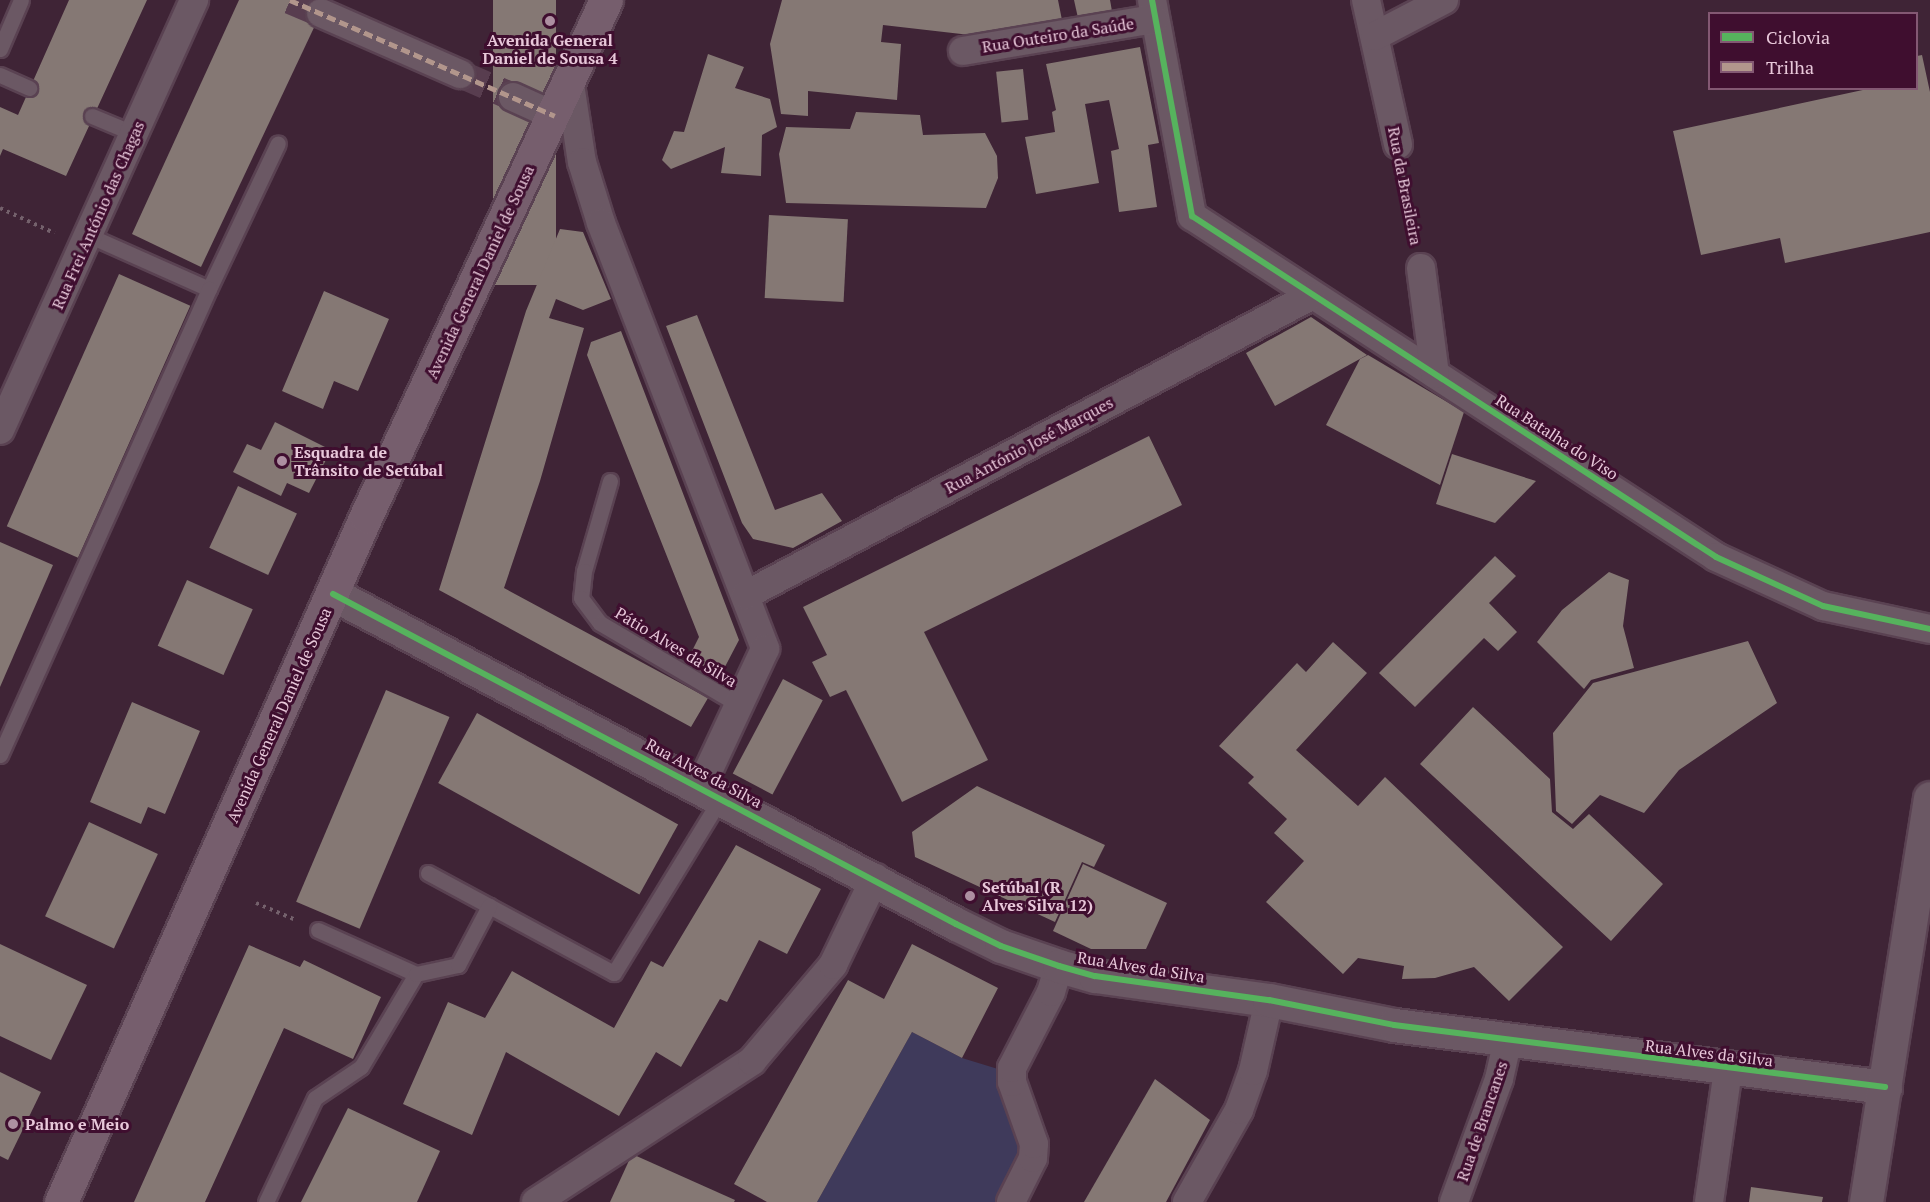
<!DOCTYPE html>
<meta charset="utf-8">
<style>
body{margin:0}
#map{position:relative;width:1930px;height:1202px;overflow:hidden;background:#3f2436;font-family:"PT Serif",serif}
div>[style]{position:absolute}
.green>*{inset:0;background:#3f3a5b}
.building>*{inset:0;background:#857874;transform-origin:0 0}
.street-tunnel>*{height:28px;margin-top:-14px;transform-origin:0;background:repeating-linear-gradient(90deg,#583d4f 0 28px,transparent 0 42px)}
.path>*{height:4px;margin-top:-2px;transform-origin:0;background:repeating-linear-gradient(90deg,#74616c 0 3px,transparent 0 7.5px)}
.roads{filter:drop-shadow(2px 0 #5a4252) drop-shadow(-2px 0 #5a4252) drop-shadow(0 2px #5a4252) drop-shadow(0 -2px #5a4252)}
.lane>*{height:15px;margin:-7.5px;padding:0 7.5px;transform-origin:7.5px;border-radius:7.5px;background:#6b5864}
.street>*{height:28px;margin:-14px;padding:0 14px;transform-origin:14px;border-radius:14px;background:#6b5864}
.secondary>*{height:33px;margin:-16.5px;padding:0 16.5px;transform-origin:16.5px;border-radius:16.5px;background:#6b5864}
.primary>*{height:33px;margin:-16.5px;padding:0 16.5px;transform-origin:16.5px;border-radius:16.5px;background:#765e6d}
.quiet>*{height:4.5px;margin-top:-2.25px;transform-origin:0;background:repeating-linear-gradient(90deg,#b2968c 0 9px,transparent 0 13.5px)}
.cycleway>*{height:6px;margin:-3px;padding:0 3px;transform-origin:3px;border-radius:3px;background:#56b35d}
.dots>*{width:16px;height:16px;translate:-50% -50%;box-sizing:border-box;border:3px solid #3f0e2f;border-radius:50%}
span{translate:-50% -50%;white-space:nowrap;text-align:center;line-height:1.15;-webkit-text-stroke:6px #3f0e2f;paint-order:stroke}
.street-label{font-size:16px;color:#e8c8da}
.poi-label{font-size:16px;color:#e8c8da;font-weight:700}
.left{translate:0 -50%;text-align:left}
.legend{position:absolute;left:1708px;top:12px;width:210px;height:78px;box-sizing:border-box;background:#3f0e2f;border:2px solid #835873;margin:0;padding:8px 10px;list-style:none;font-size:18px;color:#e8c8da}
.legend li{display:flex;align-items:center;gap:12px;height:30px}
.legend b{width:30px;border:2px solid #835873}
</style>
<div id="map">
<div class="green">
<div style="clip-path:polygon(912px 1032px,962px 1058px,998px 1069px,1012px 1068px,1034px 1144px,1010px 1202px,817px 1202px)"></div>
</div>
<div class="building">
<div style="clip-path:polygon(69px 0,147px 0,66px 176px,3px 149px,0 156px,0 107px,18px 115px)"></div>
<div style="clip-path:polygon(239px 0,327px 0,201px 267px,132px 234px)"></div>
<div style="left:493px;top:0;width:63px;height:285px"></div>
<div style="clip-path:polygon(782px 0,1058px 0,1062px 20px,970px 35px,883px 25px,881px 42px,901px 44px,897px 100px,808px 91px,808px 116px,781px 114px,770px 44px)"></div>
<div style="clip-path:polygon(1074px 0,1110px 0,1112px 11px,1078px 18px)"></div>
<div style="clip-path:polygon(1140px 47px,1159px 143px,1148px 145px,1157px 207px,1119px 212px,1111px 151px,1119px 149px,1109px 100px,1085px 104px,1099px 183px,1036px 194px,1025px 137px,1055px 132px,1052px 112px,1056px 110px,1046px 64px)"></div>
<div style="clip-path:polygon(708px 54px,744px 67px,735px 88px,770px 99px,777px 127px,762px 135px,761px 176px,721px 173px,725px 147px,671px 169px,662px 160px,674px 131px,684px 132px)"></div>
<div style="clip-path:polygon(1922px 55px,1930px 92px,1930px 232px,1785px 263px,1780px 238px,1701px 255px,1673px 131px,1872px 88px,1917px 88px,1917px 56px)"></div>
<div style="left:1023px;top:69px;width:51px;height:27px;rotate:84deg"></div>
<div style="clip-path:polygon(856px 112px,920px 115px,923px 135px,985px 133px,997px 156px,998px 178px,986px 208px,786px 203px,779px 154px,786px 127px,850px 129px)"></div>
<div style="left:769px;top:215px;width:79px;height:83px;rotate:3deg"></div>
<div style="clip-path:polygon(560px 229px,583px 232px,611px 299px,583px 310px,556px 299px,549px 318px,584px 328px,540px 481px,504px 588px,708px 698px,691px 727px,439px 590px,526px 311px)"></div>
<div style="left:119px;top:274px;width:78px;height:276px;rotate:24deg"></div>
<div style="clip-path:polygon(324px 291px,389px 319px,358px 391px,334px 381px,323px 409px,282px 391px)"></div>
<div style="clip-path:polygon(697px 315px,775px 510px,822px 493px,842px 521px,793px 548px,753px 539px,742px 523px,666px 326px)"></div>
<div style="clip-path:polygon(1311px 317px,1367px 355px,1275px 406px,1246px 353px)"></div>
<div style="clip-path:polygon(621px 331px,739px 640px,717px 682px,685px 665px,699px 637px,587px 355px,591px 342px)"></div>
<div style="clip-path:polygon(1368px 355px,1464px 412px,1440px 485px,1326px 425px,1360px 359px)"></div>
<div style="clip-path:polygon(275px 422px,331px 450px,309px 493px,287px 483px,281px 496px,233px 472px,247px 444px,261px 450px)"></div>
<div style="clip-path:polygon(1149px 436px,1182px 505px,924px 632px,988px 760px,902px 802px,846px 690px,830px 697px,812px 662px,827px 655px,803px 607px)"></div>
<div style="clip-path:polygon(1452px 454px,1536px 481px,1495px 523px,1436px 504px)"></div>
<div style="left:238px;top:486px;width:65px;height:68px;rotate:25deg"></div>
<div style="clip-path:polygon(0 542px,53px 565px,0 687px)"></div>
<div style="clip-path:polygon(1495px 556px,1516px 576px,1489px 603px,1517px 632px,1498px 651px,1484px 638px,1415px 707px,1379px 673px)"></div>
<div style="clip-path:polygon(1609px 572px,1629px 580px,1623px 626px,1634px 668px,1591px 680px,1584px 689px,1537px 642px,1562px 610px)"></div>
<div style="left:187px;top:580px;width:72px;height:72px;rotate:24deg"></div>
<div style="clip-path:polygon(1748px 641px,1777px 703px,1679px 770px,1644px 813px,1600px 795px,1572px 824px,1556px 811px,1553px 733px,1593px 683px)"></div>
<div style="clip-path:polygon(1333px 642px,1367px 673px,1296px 750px,1358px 806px,1385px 777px,1563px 947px,1509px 1001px,1474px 967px,1435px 978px,1402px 979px,1404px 966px,1358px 958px,1343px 974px,1266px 902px,1304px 861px,1274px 833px,1287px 819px,1248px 783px,1254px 777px,1219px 746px,1297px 663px,1306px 672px)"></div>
<div style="left:783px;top:679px;width:45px;height:107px;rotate:28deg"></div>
<div style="left:386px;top:690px;width:69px;height:230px;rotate:23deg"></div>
<div style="clip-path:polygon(132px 702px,200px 731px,165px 814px,148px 807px,141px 824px,90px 802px)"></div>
<div style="clip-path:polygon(1473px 707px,1550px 779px,1552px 812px,1573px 829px,1589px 814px,1663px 884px,1611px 941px,1420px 764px)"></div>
<div style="left:477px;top:713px;width:230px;height:80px;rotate:29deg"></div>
<div style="clip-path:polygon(977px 786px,1105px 845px,1094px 867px,1082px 862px,1055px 922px,915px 857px,912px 832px)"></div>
<div style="left:89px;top:822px;width:76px;height:104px;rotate:25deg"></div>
<div style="clip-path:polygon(736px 845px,821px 889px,787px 954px,759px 940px,727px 1002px,720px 999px,681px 1067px,656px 1052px,619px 1116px,506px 1052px,472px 1135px,403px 1104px,448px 1002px,485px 1018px,512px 971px,614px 1028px,651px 961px,663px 967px)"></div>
<div style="clip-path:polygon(1083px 864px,1167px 903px,1146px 949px,1091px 949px,1053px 931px)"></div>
<div style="clip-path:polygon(0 944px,87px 985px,51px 1060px,0 1036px)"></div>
<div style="clip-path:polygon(912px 944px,998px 988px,962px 1058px,912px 1032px,817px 1202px,767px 1202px,734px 1184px,848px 980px,884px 999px)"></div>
<div style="clip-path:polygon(249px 945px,300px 967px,304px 960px,381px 997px,353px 1059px,284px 1028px,205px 1202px,134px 1202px)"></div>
<div style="clip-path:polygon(0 1072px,41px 1092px,8px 1160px,0 1156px)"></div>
<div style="clip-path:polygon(1155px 1079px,1210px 1120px,1166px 1202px,1084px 1202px)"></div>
<div style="clip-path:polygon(348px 1108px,440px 1151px,417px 1202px,301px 1202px)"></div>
<div style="clip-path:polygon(632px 1154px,735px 1200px,734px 1202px,610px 1202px)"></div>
<div style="clip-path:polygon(1751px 1187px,1823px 1197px,1822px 1202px,1749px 1202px)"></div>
</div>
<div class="street-tunnel">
<div style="left:290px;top:0;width:34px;rotate:23deg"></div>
<div style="left:460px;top:74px;width:58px;rotate:23.5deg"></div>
</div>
<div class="path">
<div style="left:1403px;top:174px;width:65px;rotate:79.4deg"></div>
<div style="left:0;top:208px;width:60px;rotate:24.8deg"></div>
<div style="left:256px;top:903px;width:43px;rotate:23deg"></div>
</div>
<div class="roads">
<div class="lane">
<div style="left:0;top:49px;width:53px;rotate:-66.8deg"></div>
<div style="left:0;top:75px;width:32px;rotate:24deg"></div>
<div style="left:92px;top:116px;width:47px;rotate:22.7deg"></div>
<div style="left:90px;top:236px;width:130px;rotate:24deg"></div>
<div style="left:209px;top:289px;width:161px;rotate:-64.7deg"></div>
<div style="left:610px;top:481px;width:94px;rotate:106.1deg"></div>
<div style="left:584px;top:571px;width:27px;rotate:96deg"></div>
<div style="left:581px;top:598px;width:31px;rotate:53deg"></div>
<div style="left:600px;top:623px;width:164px;rotate:30.5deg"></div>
<div style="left:0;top:755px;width:511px;rotate:-65.84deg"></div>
<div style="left:428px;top:873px;width:211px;rotate:28.3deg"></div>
<div style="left:614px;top:973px;width:205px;rotate:-58.6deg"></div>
<div style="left:318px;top:930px;width:107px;rotate:24.2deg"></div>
<div style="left:266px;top:1202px;width:115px;rotate:-64.8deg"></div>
<div style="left:315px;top:1098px;width:55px;rotate:-34deg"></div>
<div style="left:361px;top:1067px;width:108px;rotate:-59.4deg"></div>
<div style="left:416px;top:974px;width:43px;rotate:-12.1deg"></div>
<div style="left:458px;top:965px;width:67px;rotate:-62.3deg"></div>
</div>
<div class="street">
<div style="left:1152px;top:0;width:220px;rotate:79.5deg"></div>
<div style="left:1192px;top:216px;width:625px;rotate:33.05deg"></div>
<div style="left:1716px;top:557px;width:118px;rotate:24.6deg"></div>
<div style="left:1823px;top:606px;width:109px;rotate:12.1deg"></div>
<div style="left:1366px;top:0;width:148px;rotate:77.5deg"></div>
<div style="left:321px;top:13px;width:152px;rotate:23.7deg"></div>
<div style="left:1375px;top:36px;width:78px;rotate:-27.6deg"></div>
<div style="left:963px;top:51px;width:194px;rotate:-9.5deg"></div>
<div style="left:570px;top:84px;width:79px;rotate:81.3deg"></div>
<div style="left:582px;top:162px;width:64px;rotate:72.7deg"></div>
<div style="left:601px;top:223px;width:456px;rotate:68.9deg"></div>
<div style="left:765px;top:649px;width:151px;rotate:115deg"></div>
<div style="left:513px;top:97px;width:46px;rotate:24.3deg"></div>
<div style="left:1421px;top:268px;width:107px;rotate:82.5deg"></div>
<div style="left:0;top:430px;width:472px;rotate:-65.7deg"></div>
<div style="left:746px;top:595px;width:639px;rotate:-27.89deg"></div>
<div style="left:536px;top:1202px;width:258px;rotate:-33.1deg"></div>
<div style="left:752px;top:1061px;width:126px;rotate:-49.8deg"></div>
<div style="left:833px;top:965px;width:97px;rotate:-64.2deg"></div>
<div style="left:1011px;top:1202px;width:49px;rotate:-63.4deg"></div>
<div style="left:1033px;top:1158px;width:14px;rotate:-86deg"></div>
<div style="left:1034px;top:1144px;width:66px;rotate:-109.5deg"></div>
<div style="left:1012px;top:1082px;width:14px;rotate:-90deg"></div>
<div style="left:1012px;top:1068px;width:85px;rotate:-62.8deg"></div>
<div style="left:1051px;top:992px;width:27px;rotate:-73deg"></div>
<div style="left:1187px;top:1202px;width:106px;rotate:-60.5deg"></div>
<div style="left:1239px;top:1110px;width:41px;rotate:-70.3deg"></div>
<div style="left:1253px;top:1071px;width:73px;rotate:-77.3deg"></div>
<div style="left:1454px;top:1202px;width:131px;rotate:-69.9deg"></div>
<div style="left:1499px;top:1079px;width:41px;rotate:-77.3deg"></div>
<div style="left:1709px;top:1202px;width:133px;rotate:-81.8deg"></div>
</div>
<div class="secondary">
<div style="left:333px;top:594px;width:705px;rotate:27.91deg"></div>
<div style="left:956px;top:924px;width:50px;rotate:26.1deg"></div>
<div style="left:1001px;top:946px;width:61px;rotate:19deg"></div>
<div style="left:1059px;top:966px;width:37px;rotate:16deg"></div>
<div style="left:1095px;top:976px;width:176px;rotate:7.9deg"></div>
<div style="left:1269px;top:1000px;width:127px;rotate:11.3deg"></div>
<div style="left:1394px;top:1025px;width:495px;rotate:7.2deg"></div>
<div style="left:1866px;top:1202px;width:409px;rotate:-81deg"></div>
</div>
<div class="primary">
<div style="left:61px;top:1202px;width:751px;rotate:-66.03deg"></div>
<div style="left:366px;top:516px;width:569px;rotate:-65.06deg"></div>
</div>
</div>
<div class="quiet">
<div style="left:290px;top:0;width:289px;rotate:23.6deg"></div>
</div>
<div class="cycleway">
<div style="left:1152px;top:0;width:220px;rotate:79.5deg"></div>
<div style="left:1192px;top:216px;width:625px;rotate:33.05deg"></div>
<div style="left:1716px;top:557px;width:118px;rotate:24.6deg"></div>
<div style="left:1823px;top:606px;width:109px;rotate:12.1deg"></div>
<div style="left:333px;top:594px;width:705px;rotate:27.91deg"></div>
<div style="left:956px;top:924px;width:50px;rotate:26.1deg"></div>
<div style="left:1001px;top:946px;width:61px;rotate:19deg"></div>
<div style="left:1059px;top:966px;width:37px;rotate:16deg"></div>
<div style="left:1095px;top:976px;width:176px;rotate:7.9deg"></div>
<div style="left:1269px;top:1000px;width:127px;rotate:11.3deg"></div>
<div style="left:1394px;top:1025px;width:495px;rotate:7.2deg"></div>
</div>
<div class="dots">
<div style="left:550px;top:21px;background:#ad8fa1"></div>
<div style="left:282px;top:461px;background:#ad8fa1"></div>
<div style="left:970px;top:896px;background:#ad8fa1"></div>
<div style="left:13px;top:1124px;background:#ad8fa1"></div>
</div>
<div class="street-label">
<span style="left:1058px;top:35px;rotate:-9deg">Rua Outeiro da Saúde</span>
<span style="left:1405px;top:186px;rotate:79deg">Rua da Brasileira</span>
<span style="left:98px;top:215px;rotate:-66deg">Rua Frei António das Chagas</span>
<span style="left:480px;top:272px;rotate:-65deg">Avenida General Daniel de Sousa</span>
<span style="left:1557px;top:437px;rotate:33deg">Rua Batalha do Viso</span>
<span style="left:1029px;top:445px;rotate:-28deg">Rua António José Marques</span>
<span style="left:676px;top:647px;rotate:31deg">Pátio Alves da Silva</span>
<span style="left:279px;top:715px;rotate:-66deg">Avenida General Daniel de Sousa</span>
<span style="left:704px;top:773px;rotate:28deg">Rua Alves da Silva</span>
<span style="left:1141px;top:967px;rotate:9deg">Rua Alves da Silva</span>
<span style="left:1709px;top:1053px;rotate:7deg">Rua Alves da Silva</span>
<span style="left:1482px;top:1121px;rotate:-71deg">Rua de Brancanes</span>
</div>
<div class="poi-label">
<span style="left:550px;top:49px">Avenida General<br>Daniel de Sousa 4</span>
<span class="left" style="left:294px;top:461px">Esquadra de<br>Trânsito de Setúbal</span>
<span class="left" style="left:982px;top:896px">Setúbal (R<br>Alves Silva 12)</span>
<span class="left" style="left:25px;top:1124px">Palmo e Meio</span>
</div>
<ul class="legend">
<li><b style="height:8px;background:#56b35d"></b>Ciclovia</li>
<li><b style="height:8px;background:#b2968c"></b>Trilha</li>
</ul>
</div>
